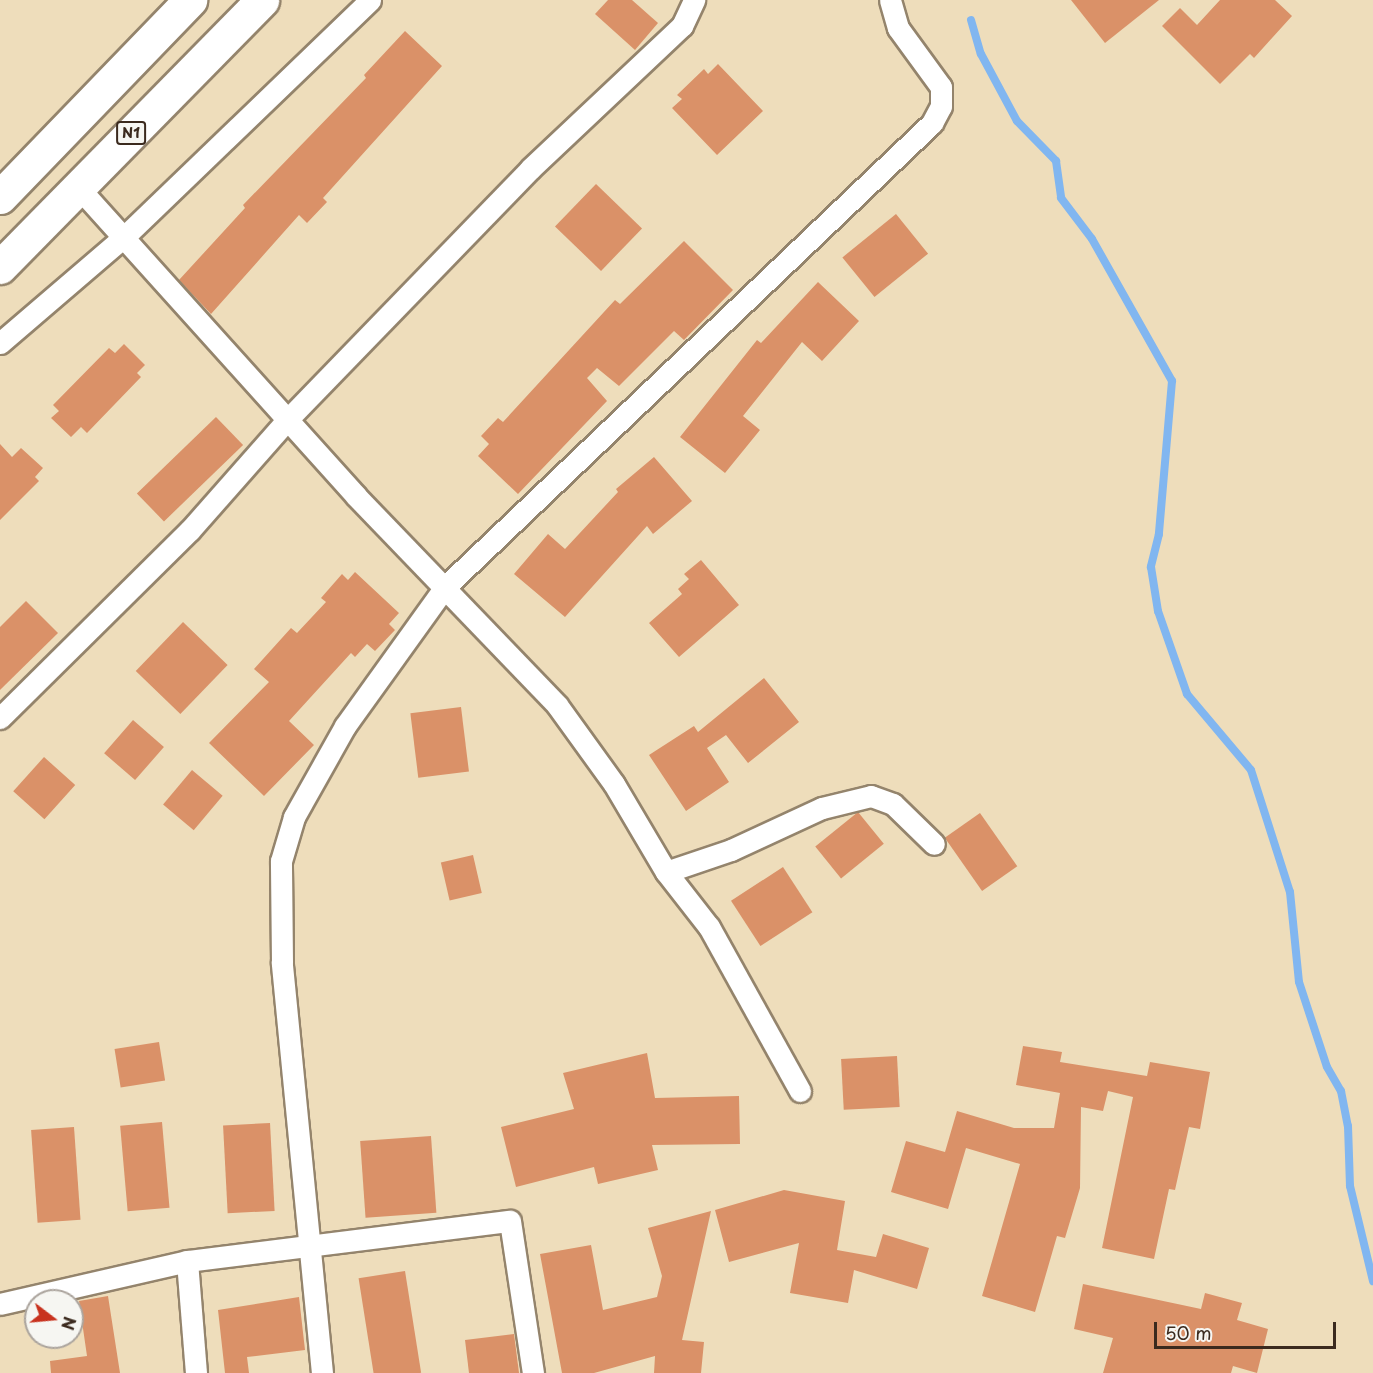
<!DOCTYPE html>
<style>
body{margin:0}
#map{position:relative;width:1373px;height:1373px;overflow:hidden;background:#edb;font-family:"Playpen Sans",sans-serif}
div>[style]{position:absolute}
.stream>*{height:8px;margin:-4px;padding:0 4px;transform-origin:4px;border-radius:4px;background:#81b6f0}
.building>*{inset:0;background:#da9168;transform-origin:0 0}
.roads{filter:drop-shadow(2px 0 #94846c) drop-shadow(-2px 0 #94846c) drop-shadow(0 2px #94846c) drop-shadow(0 -2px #94846c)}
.street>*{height:21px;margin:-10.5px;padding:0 10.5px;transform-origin:10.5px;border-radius:10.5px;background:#fff}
.primary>*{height:33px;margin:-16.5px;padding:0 16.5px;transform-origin:16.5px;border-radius:16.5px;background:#fff}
span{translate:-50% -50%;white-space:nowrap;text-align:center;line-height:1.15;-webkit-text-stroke:4.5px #f6f6f2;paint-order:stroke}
.shield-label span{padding:2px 4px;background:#f6f6f2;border:2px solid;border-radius:4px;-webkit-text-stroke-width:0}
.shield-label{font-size:14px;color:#3b2a1e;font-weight:700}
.north{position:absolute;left:24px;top:1289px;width:60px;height:60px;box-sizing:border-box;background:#f6f6f2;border:2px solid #aba49d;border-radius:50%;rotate:106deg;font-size:16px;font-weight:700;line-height:24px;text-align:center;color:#3b2a1e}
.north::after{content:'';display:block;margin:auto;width:21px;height:27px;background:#c8321e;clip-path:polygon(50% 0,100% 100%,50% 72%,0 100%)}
.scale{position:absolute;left:1154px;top:1322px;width:182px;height:27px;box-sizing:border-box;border:3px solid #3b2a1e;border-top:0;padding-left:8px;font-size:18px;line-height:21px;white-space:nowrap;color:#3b2a1e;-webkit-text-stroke:4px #f6f6f2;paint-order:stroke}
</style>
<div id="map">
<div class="stream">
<div style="left:971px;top:20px;width:35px;rotate:74deg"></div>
<div style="left:981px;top:54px;width:76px;rotate:61.8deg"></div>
<div style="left:1017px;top:121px;width:56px;rotate:45.7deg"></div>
<div style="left:1056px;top:161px;width:37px;rotate:82deg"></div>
<div style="left:1061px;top:198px;width:51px;rotate:52.9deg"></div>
<div style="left:1092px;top:239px;width:163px;rotate:60.6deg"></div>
<div style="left:1172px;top:381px;width:154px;rotate:94.9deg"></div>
<div style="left:1159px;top:534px;width:34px;rotate:104deg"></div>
<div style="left:1151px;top:567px;width:45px;rotate:81deg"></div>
<div style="left:1158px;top:611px;width:88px;rotate:70.7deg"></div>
<div style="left:1187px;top:694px;width:99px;rotate:49.9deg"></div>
<div style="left:1251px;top:770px;width:128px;rotate:72.3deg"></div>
<div style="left:1290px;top:892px;width:90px;rotate:84.3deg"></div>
<div style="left:1299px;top:982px;width:89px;rotate:71.8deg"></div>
<div style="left:1327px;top:1067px;width:28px;rotate:60deg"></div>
<div style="left:1341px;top:1091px;width:36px;rotate:79deg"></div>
<div style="left:1348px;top:1126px;width:60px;rotate:88.1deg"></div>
<div style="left:1350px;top:1186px;width:98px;rotate:76.4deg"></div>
</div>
<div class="building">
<div style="clip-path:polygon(608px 0,632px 0,658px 23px,635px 50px,595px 14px)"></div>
<div style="clip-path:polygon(1071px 0,1159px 0,1105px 43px)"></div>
<div style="clip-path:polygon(1220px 0,1275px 0,1292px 16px,1254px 58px,1250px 54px,1220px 84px,1162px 26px,1180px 8px,1197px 25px)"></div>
<div style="clip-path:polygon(405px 31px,442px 66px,323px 198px,327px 202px,307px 223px,299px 215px,211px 314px,179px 280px,245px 208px,243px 205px,366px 78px,364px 75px)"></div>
<div style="clip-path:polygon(718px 64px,763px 111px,717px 155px,672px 108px,682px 99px,677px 95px,704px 69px,708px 74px)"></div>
<div style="left:596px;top:184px;width:64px;height:59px;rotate:44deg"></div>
<div style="left:896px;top:214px;width:51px;height:69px;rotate:51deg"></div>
<div style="clip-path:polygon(684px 241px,733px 290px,684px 340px,674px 331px,619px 386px,597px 368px,587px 378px,607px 401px,518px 494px,478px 456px,489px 444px,481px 436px,498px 418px,503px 422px,615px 300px,620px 304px)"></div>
<div style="clip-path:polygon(818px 282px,859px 321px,822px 361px,802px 342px,743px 416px,760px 430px,725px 473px,680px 437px,757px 340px,761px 343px)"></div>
<div style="clip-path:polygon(124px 344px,145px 365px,137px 373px,141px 377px,87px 433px,81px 427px,71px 437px,51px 418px,59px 411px,53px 405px,109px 348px,115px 353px)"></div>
<div style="left:216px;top:417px;width:39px;height:110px;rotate:46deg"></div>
<div style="clip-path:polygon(0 444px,12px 457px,21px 448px,43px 468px,35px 477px,39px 481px,0 520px)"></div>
<div style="clip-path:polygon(654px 457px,692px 501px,653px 534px,647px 526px,565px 617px,514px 574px,548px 534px,565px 549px,618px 492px,616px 489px)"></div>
<div style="clip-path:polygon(701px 560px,739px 605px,679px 657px,649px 623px,682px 594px,678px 589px,689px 579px,684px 574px)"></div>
<div style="clip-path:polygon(355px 572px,399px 613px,389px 624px,395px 630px,375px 651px,367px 644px,355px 657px,351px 653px,289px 721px,314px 745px,264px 796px,209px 743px,269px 682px,254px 669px,291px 628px,297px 633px,326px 602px,321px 598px,342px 574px,348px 580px)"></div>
<div style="clip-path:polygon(26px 601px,58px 633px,0 690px,0 627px)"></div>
<div style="left:183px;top:622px;width:62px;height:68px;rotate:44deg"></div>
<div style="clip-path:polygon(764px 678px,799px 722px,748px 763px,726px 735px,707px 748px,729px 782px,686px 811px,649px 755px,694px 726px,698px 732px)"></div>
<div style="left:461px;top:707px;width:65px;height:51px;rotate:83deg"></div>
<div style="left:133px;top:720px;width:41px;height:44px;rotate:41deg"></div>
<div style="left:44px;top:757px;width:42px;height:46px;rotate:42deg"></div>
<div style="left:192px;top:770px;width:40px;height:45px;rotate:40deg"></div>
<div style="left:858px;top:812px;width:41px;height:55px;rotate:51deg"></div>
<div style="left:980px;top:813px;width:65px;height:43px;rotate:55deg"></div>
<div style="left:473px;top:855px;width:39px;height:33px;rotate:77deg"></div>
<div style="left:783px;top:867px;width:54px;height:62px;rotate:57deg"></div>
<div style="left:159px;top:1042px;width:39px;height:45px;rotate:81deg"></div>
<div style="clip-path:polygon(1023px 1046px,1062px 1052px,1060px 1062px,1147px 1076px,1150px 1062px,1210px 1072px,1200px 1129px,1189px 1127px,1175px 1190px,1169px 1189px,1154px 1259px,1102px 1248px,1133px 1097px,1108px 1091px,1103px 1111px,1081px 1107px,1080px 1188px,1065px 1238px,1057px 1236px,1035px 1312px,982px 1296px,1020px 1164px,966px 1148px,948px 1209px,891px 1192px,906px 1141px,945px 1152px,957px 1111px,1014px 1128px,1054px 1128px,1060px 1093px,1016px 1085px)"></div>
<div style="clip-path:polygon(647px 1053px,655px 1098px,739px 1096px,740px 1144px,652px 1145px,658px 1170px,598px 1184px,594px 1167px,516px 1187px,501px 1127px,574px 1109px,563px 1073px)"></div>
<div style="left:897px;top:1056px;width:51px;height:56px;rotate:87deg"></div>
<div style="left:162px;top:1122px;width:86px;height:42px;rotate:85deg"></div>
<div style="left:270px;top:1123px;width:88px;height:47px;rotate:87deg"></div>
<div style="left:74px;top:1127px;width:93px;height:43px;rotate:86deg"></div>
<div style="left:431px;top:1136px;width:77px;height:71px;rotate:86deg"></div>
<div style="clip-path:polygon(784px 1190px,845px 1201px,837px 1250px,876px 1257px,883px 1234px,929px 1248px,917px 1289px,854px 1270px,848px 1303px,790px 1293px,799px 1243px,729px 1262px,715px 1210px)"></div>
<div style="clip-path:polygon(711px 1211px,682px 1340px,704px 1342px,701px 1373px,654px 1373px,655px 1356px,594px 1373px,562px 1373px,540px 1254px,591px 1245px,603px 1310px,657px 1297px,662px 1276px,648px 1228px)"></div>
<div style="left:405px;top:1271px;width:103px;height:47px;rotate:81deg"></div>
<div style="clip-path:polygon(1083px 1284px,1201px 1309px,1205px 1293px,1242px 1303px,1237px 1320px,1268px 1329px,1257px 1373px,1233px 1366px,1231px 1373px,1103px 1373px,1113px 1338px,1074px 1329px)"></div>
<div style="clip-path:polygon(108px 1296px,120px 1373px,51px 1373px,50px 1361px,87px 1356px,79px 1301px)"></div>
<div style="clip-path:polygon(299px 1297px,305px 1350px,247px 1357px,249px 1373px,225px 1373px,218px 1310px)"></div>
<div style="clip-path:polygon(514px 1334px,519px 1373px,469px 1373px,465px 1340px)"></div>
</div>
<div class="roads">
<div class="street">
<div style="left:78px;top:187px;width:416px;rotate:48deg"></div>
<div style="left:356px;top:496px;width:290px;rotate:46.1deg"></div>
<div style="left:557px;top:705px;width:97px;rotate:54.2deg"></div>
<div style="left:614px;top:784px;width:102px;rotate:59.4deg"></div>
<div style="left:0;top:343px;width:165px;rotate:-40.6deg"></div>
<div style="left:125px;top:236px;width:340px;rotate:-43.9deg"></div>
<div style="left:0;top:718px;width:267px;rotate:-44.7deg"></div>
<div style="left:190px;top:530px;width:148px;rotate:-48.6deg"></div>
<div style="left:288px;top:419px;width:348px;rotate:-45.9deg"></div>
<div style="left:530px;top:169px;width:209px;rotate:-43.3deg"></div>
<div style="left:682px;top:26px;width:29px;rotate:-65deg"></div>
<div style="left:800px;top:1091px;width:188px;rotate:-119deg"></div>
<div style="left:709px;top:927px;width:70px;rotate:-128deg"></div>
<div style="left:666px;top:872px;width:69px;rotate:-18.7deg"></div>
<div style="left:731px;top:850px;width:100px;rotate:-24.8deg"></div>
<div style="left:822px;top:808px;width:50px;rotate:-13.8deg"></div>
<div style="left:871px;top:796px;width:23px;rotate:20deg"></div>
<div style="left:893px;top:804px;width:57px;rotate:44.3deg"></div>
<div style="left:187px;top:1261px;width:112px;rotate:85.4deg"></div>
<div style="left:0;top:1304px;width:192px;rotate:-12.9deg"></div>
<div style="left:187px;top:1261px;width:325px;rotate:-7.1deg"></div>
<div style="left:510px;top:1221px;width:154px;rotate:81.4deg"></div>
<div style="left:322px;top:1373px;width:413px;rotate:-95.6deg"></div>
<div style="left:282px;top:962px;width:101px;rotate:-90.6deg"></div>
<div style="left:281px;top:861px;width:46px;rotate:-73.5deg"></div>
<div style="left:294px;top:817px;width:104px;rotate:-60.7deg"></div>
<div style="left:345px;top:726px;width:171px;rotate:-54.3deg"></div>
<div style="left:445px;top:587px;width:673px;rotate:-43.61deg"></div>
<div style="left:932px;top:123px;width:19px;rotate:-62deg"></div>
<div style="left:941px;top:106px;width:19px;rotate:-90deg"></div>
<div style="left:941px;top:87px;width:73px;rotate:-126.1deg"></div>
<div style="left:898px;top:28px;width:29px;rotate:-106deg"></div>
</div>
<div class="primary">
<div style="left:0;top:197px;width:274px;rotate:-46deg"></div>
<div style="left:0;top:267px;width:374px;rotate:-45.5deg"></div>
</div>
</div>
<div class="shield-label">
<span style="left:131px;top:133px">N1</span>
</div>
<div class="north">N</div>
<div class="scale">50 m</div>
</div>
